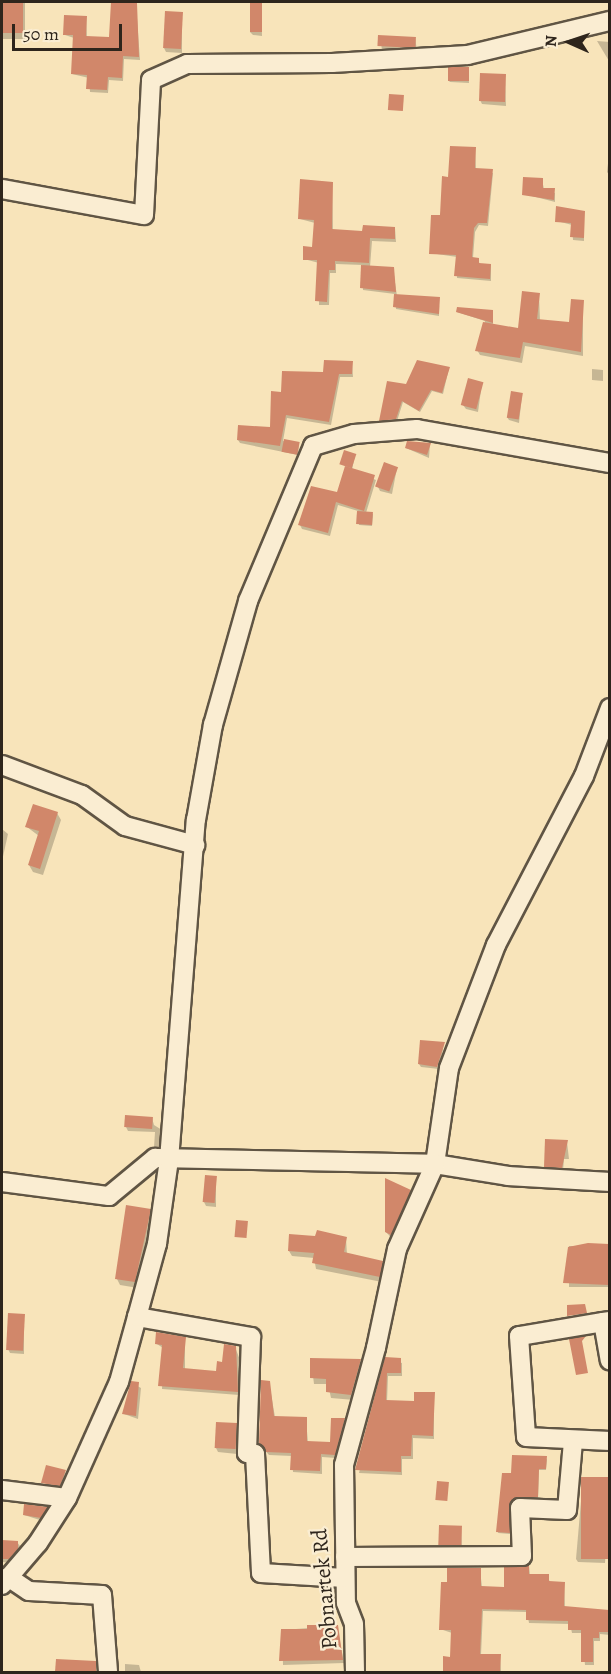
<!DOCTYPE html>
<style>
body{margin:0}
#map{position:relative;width:611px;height:1674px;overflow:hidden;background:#f8e4ba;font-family:Alegreya,serif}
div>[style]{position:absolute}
.shadow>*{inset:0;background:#0003;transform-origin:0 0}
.building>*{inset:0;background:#d1876a;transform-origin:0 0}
.roads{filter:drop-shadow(2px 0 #605544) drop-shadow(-2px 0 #605544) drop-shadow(0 2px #605544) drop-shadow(0 -2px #605544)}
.minor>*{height:18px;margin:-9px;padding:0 9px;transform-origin:9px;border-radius:9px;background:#faedd2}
span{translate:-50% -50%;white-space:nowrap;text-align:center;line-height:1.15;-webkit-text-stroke:4.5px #faedd2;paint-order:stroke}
.street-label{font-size:22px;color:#2e251c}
.frame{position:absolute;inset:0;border:3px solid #2e251c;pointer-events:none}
.north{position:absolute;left:539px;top:12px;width:60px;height:60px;-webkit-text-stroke:4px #faedd2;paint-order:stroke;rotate:273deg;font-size:16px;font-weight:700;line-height:24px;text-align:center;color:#2e251c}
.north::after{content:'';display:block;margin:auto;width:21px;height:27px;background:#2e251c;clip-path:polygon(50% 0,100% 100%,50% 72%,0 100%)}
.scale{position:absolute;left:12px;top:24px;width:110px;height:27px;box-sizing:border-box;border:3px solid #2e251c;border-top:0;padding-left:8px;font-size:18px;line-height:21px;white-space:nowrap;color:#2e251c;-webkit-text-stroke:4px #faedd2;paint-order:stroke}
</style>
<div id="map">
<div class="shadow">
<div style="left:2px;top:2px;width:23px;height:37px"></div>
<div style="clip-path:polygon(136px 4px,140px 60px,124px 59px,123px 81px,109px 80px,108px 93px,90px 92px,89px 78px,72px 74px,74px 38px,65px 35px,86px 17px,87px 37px,111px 38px)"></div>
<div style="clip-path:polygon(261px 4px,262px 36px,253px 35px,250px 32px)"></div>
<div style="clip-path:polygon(182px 13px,182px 53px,166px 52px,164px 48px)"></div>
<div style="clip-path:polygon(380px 36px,415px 38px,417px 50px,382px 50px)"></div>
<div style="clip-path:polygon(597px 41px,610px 42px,610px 61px,609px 61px)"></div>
<div style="clip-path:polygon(468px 68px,469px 83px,450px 82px,449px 81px)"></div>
<div style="clip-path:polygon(505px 76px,506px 106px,482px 104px,480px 100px)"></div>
<div style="clip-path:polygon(610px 146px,610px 176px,607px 172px)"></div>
<div style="clip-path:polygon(475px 149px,476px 169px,493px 173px,488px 226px,479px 225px,475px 232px,473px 258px,478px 259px,480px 265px,491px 265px,491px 281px,457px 278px,457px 257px,430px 253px,450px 178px)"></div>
<div style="clip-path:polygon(542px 180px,544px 189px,555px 193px,555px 202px,524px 194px)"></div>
<div style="clip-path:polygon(332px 184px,333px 230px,364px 232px,395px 228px,396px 242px,372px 241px,370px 267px,393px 269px,397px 296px,439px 298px,439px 316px,396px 309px,395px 294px,363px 290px,363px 265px,336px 264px,336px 273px,330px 273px,329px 305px,319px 305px,319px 263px,304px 259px,314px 248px,315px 223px,300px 219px)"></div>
<div style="clip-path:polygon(584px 213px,584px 241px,573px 240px,572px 225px,557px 221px)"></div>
<div style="clip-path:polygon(539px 295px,540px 321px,570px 323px,583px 302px,583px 356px,525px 346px,522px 363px,480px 355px,477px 350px,485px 321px,457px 312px,493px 311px,493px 325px,519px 329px)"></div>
<div style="clip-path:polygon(352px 363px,353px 377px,340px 377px,331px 425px,287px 418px,283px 441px,299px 443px,298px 455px,240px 443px,238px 440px,271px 429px,282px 393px)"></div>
<div style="clip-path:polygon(449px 368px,443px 394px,432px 391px,420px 412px,403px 402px,397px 421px,381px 422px,406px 385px)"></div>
<div style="clip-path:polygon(592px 369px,603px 370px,603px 381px,592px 380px)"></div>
<div style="clip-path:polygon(482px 383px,478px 412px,466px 409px,463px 405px)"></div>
<div style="clip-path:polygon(522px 395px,519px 423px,509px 420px,507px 417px)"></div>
<div style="clip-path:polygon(430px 444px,429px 458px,406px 448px)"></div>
<div style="clip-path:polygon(355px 455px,352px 470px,376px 480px,366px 513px,373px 514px,372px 526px,359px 525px,358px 511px,338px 505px,330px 536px,302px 529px,300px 525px,338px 494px,346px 466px,342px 464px)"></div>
<div style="clip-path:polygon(397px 468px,392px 494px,380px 491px,378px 487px)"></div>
<div style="clip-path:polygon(57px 813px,61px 820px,43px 875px,33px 872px,29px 865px,39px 836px,27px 827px)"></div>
<div style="clip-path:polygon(2px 829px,8px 834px,2px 861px)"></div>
<div style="clip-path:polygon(444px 1044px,439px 1069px,421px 1067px,419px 1064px)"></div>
<div style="clip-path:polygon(152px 1118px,154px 1125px,162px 1130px,160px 1151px,154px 1147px,155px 1132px,128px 1131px,126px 1127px)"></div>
<div style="clip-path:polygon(567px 1142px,569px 1159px,564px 1159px,563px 1171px,548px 1170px,546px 1166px)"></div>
<div style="clip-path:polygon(216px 1177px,216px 1207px,206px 1206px,204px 1202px)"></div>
<div style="clip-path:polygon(410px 1191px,414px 1198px,394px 1241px,386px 1232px)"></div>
<div style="clip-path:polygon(150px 1210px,153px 1217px,138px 1288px,120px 1285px,117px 1279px)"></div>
<div style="clip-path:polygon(346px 1238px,347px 1255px,382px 1262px,385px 1267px,382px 1282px,316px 1269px,314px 1258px,292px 1256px,289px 1251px)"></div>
<div style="left:610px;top:1246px;width:41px;height:41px;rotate:90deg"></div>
<div style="clip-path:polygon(585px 1307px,586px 1315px,569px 1315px)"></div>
<div style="clip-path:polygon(24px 1316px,24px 1354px,10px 1353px,8px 1349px)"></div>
<div style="clip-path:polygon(185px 1338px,185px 1369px,217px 1372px,235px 1347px,240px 1360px,239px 1395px,162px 1389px,163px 1348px,157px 1344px)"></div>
<div style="clip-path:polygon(386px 1359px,402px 1363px,402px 1376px,388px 1376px,387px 1402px,415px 1403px,434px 1394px,434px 1439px,413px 1438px,413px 1459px,402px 1459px,402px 1475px,359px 1473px)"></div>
<div style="clip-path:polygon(311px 1360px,360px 1361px,364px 1366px,354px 1400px,331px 1398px,328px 1384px,314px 1384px)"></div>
<div style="clip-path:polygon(269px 1382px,275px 1417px,306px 1419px,308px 1443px,332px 1444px,344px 1420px,346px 1423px,336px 1458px,322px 1457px,322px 1474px,293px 1472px,292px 1456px,269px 1455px,262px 1447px)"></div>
<div style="clip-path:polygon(132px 1383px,141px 1388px,138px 1419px,124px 1414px)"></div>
<div style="clip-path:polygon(236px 1425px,237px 1454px,218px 1452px,216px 1448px)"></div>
<div style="clip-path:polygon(547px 1459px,546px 1470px,539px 1470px,538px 1499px,515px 1500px,509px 1510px,510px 1534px,498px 1533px,513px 1475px)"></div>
<div style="clip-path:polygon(47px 1467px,65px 1471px,62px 1489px,45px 1487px)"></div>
<div style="clip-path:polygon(583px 1478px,610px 1478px,605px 1563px,578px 1562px,576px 1559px)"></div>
<div style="clip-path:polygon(47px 1508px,49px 1512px,43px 1521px,24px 1515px)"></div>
<div style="clip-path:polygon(461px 1527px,462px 1548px,442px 1548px,440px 1545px)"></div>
<div style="clip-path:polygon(2px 1541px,17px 1542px,20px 1546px,11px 1563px,2px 1562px)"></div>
<div style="clip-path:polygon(529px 1566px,530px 1575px,548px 1576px,550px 1583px,564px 1583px,565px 1607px,610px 1611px,610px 1635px,600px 1634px,600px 1641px,594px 1641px,594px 1665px,585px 1665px,582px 1633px,572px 1633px,570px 1624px,529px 1623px,527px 1612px,483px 1611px,481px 1655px,500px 1655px,501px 1672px,444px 1672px,445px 1658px,452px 1658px,452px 1633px,440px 1629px,448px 1584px,480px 1570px,482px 1587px,505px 1588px)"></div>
<div style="clip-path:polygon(337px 1626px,344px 1663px,283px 1665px,282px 1630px)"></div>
<div style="clip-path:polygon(58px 1660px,96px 1664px,97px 1672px,56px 1672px)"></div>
<div style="clip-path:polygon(125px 1664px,139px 1665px,141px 1672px,125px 1672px)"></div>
</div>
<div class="building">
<div style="left:2px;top:2px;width:21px;height:31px"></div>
<div style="clip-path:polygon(111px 2px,137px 3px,139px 57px,123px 56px,122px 78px,108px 77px,107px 90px,86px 89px,87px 75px,71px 74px,73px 35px,63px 35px,64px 15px,87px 16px,86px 36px,109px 37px)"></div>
<div style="left:250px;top:2px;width:12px;height:30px"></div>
<div style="left:165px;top:11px;width:18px;height:37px;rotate:3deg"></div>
<div style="left:378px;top:35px;width:38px;height:11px;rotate:3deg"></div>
<div style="left:448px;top:67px;width:21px;height:14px"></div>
<div style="left:480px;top:73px;width:26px;height:28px;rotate:2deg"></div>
<div style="left:389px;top:94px;width:15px;height:16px;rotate:4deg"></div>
<div style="clip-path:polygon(450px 146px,476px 147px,475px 168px,493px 169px,487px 223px,478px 223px,474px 228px,472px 257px,479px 258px,479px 263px,491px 264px,490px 279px,454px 276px,456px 255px,429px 254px,431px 215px,440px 215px,442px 176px,448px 177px)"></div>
<div style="clip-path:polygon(523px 177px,543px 178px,543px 188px,555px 188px,554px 200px,522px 195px)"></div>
<div style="clip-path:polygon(300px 179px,333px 182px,332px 229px,362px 231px,363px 225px,395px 227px,395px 239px,370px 238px,369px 263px,335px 261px,335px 270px,329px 270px,327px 302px,315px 301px,317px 260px,303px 260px,303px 246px,312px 247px,314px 220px,298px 219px)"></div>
<div style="clip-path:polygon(556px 206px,585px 211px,584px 238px,570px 237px,571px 223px,555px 222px)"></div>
<div style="clip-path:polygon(361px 265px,394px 267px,396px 292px,360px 288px)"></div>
<div style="clip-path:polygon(522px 291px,540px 293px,537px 319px,569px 322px,571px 299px,584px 300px,581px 352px,523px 342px,520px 358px,475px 351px,483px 322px,518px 328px)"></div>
<div style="clip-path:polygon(394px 294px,440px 297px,439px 314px,393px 307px)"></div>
<div style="clip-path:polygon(457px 307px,493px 310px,493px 323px,456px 312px)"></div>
<div style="clip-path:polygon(324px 360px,353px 361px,352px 374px,339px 374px,329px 422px,286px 415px,280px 446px,237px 440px,238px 425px,270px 427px,271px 391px,281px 392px,282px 371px,323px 372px)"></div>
<div style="clip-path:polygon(417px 360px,450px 367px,442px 393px,431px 390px,419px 411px,402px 401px,396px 419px,379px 421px,387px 381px,406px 384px)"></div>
<div style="left:468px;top:378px;width:16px;height:28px;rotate:15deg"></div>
<div style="left:511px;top:391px;width:12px;height:27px;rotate:9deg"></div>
<div style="left:284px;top:439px;width:16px;height:13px;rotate:11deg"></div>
<div style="clip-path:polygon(407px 441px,431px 443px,427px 455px,405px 448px)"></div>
<div style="left:344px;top:450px;width:13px;height:15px;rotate:18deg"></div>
<div style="left:384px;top:462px;width:15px;height:26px;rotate:20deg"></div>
<div style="clip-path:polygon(345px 466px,375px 475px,364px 511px,336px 502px,328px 533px,298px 525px,311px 486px,337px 492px)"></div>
<div style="left:357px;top:511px;width:16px;height:13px;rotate:4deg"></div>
<div style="clip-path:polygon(33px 804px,58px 812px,40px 869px,28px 865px,39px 831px,25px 827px)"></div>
<div style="clip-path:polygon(420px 1040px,445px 1042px,437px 1067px,418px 1064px)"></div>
<div style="left:125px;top:1115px;width:28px;height:12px;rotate:4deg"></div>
<div style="clip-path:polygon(545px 1139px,568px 1140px,562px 1168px,544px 1167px)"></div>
<div style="left:205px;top:1175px;width:12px;height:27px;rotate:5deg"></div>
<div style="clip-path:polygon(385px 1178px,411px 1190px,391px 1235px,385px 1232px)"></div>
<div style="clip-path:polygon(126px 1205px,151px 1209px,135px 1282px,115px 1279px)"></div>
<div style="left:236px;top:1220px;width:12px;height:17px;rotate:5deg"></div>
<div style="clip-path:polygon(317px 1230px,347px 1237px,344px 1252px,383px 1261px,380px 1277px,312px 1263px,314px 1253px,288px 1251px,289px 1234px,315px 1236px)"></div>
<div style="clip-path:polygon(588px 1243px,609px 1244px,609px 1285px,563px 1283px,568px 1247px)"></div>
<div style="clip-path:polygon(585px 1304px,587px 1313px,567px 1316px,567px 1305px)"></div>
<div style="left:8px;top:1313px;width:17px;height:37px;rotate:3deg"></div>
<div style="clip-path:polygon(156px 1332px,186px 1337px,183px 1368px,216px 1371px,217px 1361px,222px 1362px,224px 1344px,236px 1346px,238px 1392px,158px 1386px,162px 1345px,155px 1344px)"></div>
<div style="clip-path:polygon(586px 1336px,582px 1341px,588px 1373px,576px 1375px,569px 1339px)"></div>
<div style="clip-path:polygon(385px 1357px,401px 1358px,401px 1373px,387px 1373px,386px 1400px,414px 1401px,414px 1392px,435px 1392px,433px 1436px,412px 1435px,411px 1456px,401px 1456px,401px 1472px,355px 1470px)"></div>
<div style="clip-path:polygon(310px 1358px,361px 1359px,351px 1395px,326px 1392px,326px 1379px,310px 1378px)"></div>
<div style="clip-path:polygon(261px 1380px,270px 1381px,274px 1416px,307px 1417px,307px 1441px,330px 1442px,331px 1418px,345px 1418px,335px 1455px,321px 1454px,320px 1471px,290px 1470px,291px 1453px,266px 1452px,259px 1444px)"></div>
<div style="clip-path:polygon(131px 1381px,139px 1382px,136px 1416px,122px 1414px)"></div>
<div style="left:216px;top:1422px;width:21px;height:26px;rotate:3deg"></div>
<div style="clip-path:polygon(512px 1455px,547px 1456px,546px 1469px,539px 1469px,538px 1497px,514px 1499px,509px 1508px,510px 1533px,496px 1532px,502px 1473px,511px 1473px)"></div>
<div style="clip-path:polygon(46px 1465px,66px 1470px,60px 1486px,41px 1483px)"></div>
<div style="left:581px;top:1477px;width:28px;height:82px"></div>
<div style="left:437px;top:1481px;width:12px;height:19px;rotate:5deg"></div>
<div style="clip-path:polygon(24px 1504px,48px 1507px,41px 1518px,23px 1515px)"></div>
<div style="left:439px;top:1525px;width:23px;height:20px;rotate:2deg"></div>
<div style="clip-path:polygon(2px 1540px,18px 1541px,18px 1549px,9px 1559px,2px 1559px)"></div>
<div style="clip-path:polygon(529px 1564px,529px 1574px,549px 1574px,549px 1581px,565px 1582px,564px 1606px,609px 1610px,609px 1632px,599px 1632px,599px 1638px,593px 1638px,593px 1662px,581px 1662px,581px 1630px,568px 1630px,568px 1621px,526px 1620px,526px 1610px,482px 1609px,480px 1654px,501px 1654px,500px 1672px,443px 1672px,443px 1656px,450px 1657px,451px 1630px,439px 1630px,441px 1582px,447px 1582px,447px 1568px,481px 1568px,481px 1586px,504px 1587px,504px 1567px)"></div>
<div style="clip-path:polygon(307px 1625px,338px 1625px,343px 1660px,279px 1661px,281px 1629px,307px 1629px)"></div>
<div style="clip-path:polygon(56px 1659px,96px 1661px,96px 1672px,55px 1672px)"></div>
</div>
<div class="roads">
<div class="minor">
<div style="left:2px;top:189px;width:144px;rotate:10.4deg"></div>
<div style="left:144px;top:215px;width:135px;rotate:-87deg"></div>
<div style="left:151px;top:80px;width:39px;rotate:-24deg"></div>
<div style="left:187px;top:64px;width:145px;rotate:-0.4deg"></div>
<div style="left:332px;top:63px;width:136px;rotate:-3.4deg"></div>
<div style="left:468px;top:55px;width:146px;rotate:-13.5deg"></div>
<div style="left:610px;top:708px;width:73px;rotate:110.9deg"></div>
<div style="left:584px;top:776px;width:191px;rotate:117.5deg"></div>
<div style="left:496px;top:945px;width:132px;rotate:110.9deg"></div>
<div style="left:449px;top:1068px;width:97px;rotate:98.3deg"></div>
<div style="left:435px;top:1164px;width:74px;rotate:9.3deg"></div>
<div style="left:508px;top:1176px;width:102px;rotate:3.4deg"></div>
<div style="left:2px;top:765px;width:85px;rotate:20.6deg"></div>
<div style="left:82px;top:795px;width:53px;rotate:35.8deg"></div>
<div style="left:125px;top:826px;width:73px;rotate:15.2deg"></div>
<div style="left:2px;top:1182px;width:108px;rotate:7.5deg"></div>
<div style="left:109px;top:1196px;width:60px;rotate:-39.6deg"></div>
<div style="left:155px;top:1158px;width:280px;rotate:1.2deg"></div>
<div style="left:435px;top:1164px;width:93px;rotate:114.1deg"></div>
<div style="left:397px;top:1249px;width:101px;rotate:102deg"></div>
<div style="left:376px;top:1348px;width:121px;rotate:105.3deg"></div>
<div style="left:344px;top:1465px;width:138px;rotate:89.2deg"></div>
<div style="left:346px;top:1603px;width:22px;rotate:69deg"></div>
<div style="left:354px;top:1624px;width:48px;rotate:88.8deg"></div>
<div style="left:137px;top:1317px;width:116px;rotate:10deg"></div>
<div style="left:251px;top:1337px;width:116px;rotate:92deg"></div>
<div style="left:247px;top:1453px;width:8px;rotate:7deg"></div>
<div style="left:255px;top:1454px;width:119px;rotate:87.1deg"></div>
<div style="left:261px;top:1573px;width:84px;rotate:3.4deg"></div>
<div style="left:610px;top:1321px;width:7px;rotate:172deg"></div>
<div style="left:603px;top:1322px;width:39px;rotate:80deg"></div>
<div style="left:603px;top:1322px;width:85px;rotate:170.5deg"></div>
<div style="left:519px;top:1336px;width:101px;rotate:86deg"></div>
<div style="left:526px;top:1437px;width:84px;rotate:2.7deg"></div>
<div style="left:2px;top:1490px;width:65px;rotate:7deg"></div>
<div style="left:345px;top:1557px;width:177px;rotate:-0.3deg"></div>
<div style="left:522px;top:1556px;width:48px;rotate:-92.4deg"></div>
<div style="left:520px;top:1508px;width:47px;rotate:2.4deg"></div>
<div style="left:567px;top:1510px;width:69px;rotate:-85deg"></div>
<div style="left:8px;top:1577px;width:25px;rotate:34deg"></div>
<div style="left:29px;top:1591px;width:73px;rotate:3.1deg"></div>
<div style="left:102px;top:1595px;width:77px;rotate:85.5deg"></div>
<div style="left:2px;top:1585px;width:55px;rotate:-49.4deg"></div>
<div style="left:38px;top:1543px;width:54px;rotate:-57.2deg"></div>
<div style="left:67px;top:1498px;width:127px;rotate:-65.9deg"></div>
<div style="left:119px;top:1382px;width:67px;rotate:-74.5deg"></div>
<div style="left:137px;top:1317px;width:76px;rotate:-74.7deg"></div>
<div style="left:157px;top:1244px;width:85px;rotate:-81.9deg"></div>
<div style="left:169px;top:1160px;width:341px;rotate:-85.5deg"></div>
<div style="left:196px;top:820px;width:97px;rotate:-79.9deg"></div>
<div style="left:213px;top:725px;width:129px;rotate:-74.2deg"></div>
<div style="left:248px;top:601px;width:168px;rotate:-67.2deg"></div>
<div style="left:313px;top:446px;width:43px;rotate:-16.3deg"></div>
<div style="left:354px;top:434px;width:63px;rotate:-4.5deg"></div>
<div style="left:417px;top:429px;width:196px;rotate:10deg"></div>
</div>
</div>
<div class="street-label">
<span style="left:325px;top:1589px;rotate:-95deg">Pobnartek Rd</span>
</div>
<div class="frame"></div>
<div class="north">N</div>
<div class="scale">50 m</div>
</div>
